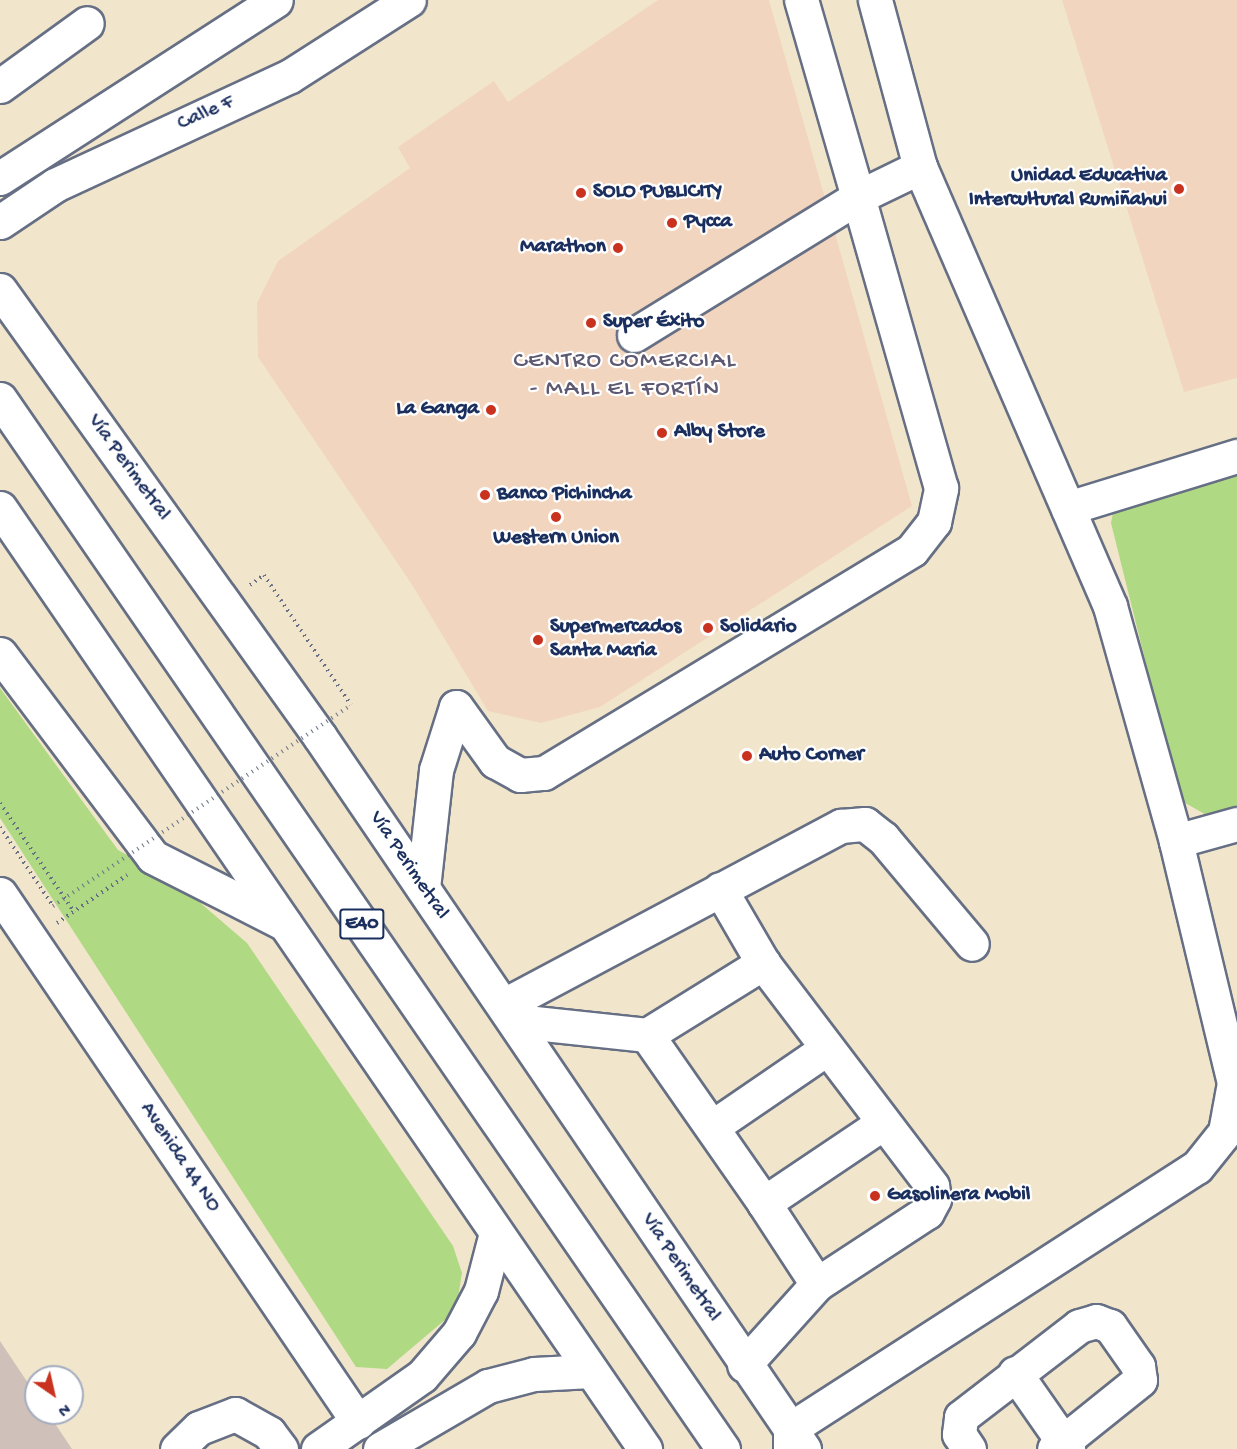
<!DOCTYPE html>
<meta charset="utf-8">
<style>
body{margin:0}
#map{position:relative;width:1237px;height:1449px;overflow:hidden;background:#f1e6cb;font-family:"Gochi Hand",sans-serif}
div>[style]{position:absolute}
.built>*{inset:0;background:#f2d5be}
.industrial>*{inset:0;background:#cfc1ba}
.green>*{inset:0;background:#b0d984}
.path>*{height:4px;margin-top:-2px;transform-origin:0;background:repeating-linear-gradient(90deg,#666f84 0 1.5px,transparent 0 6px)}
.roads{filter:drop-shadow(2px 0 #666f84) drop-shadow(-2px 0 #666f84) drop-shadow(0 2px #666f84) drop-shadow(0 -2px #666f84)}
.minor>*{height:33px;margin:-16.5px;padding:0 16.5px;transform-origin:16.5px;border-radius:16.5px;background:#fff}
.major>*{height:33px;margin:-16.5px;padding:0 16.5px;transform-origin:16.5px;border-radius:16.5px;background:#fff}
.highway>*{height:33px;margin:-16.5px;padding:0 16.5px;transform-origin:16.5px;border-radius:16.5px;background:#fff}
.path-bridge>*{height:4px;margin-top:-2px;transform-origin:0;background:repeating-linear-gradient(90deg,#666f84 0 1.5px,transparent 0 6px)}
.dots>*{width:16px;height:16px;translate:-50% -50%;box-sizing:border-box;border:3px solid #fff;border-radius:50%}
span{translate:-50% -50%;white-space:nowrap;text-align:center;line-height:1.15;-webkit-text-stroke:4.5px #fff;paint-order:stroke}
.shield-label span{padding:2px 4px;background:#fff;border:2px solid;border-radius:4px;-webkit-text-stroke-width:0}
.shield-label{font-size:20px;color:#1b2f5e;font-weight:700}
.street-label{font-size:21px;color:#1b2f5e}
.poi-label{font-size:21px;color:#1b2f5e;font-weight:700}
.right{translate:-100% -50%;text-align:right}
.left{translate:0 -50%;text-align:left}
.quarter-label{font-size:24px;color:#5d5972;letter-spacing:1.5px}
.north{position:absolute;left:24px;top:1365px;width:60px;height:60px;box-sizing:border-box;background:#fff;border:2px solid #a4acbf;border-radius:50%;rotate:146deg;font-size:16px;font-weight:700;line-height:24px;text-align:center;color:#1b2f5e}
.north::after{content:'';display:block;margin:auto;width:21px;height:27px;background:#c8321e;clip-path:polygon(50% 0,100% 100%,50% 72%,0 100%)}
</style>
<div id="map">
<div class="built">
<div style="clip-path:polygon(658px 0,769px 0,912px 506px,600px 707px,541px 723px,488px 711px,411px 583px,258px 357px,257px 303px,278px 261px,410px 168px,398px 147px,494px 81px,508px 102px)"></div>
<div style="clip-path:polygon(1062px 0,1237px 0,1237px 378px,1184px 392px)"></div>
</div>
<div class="industrial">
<div style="clip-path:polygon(0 1341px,36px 1395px,36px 1413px,48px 1413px,72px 1449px,0 1449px)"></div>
</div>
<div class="green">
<div style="clip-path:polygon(1237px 468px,1237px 807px,1208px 816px,1180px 800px,1111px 523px,1114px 507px)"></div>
<div style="clip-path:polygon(0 688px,118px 850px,176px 882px,247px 943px,453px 1246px,462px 1273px,458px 1298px,446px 1319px,387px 1369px,356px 1367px,0 818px)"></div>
</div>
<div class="path">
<div style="left:250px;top:585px;width:17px;rotate:-36deg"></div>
<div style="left:264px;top:575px;width:156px;rotate:56.2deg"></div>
<div style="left:0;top:803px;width:132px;rotate:55.8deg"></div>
<div style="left:0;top:827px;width:95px;rotate:56.1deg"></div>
<div style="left:57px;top:923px;width:85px;rotate:-34.4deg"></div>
</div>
<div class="roads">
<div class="minor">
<div style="left:0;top:86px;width:107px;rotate:-35.9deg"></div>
<div style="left:0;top:178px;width:328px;rotate:-32.8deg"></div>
<div style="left:0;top:222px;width:66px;rotate:-33.9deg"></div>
<div style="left:55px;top:185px;width:259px;rotate:-24.9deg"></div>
<div style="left:290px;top:76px;width:141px;rotate:-32.6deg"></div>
<div style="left:634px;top:335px;width:263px;rotate:-31.6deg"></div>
<div style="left:858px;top:197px;width:205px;rotate:-106.1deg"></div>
<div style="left:1068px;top:508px;width:177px;rotate:-17.1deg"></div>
<div style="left:0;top:654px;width:254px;rotate:53deg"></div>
<div style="left:153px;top:857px;width:148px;rotate:26.9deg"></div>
<div style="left:456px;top:707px;width:67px;rotate:54.2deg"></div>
<div style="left:495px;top:761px;width:29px;rotate:29deg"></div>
<div style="left:520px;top:775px;width:24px;rotate:-5deg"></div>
<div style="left:544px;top:773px;width:430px;rotate:-31.2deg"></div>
<div style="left:912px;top:550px;width:36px;rotate:-52deg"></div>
<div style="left:934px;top:522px;width:35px;rotate:-78deg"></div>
<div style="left:941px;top:488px;width:303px;rotate:-105.9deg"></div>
<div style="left:858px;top:197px;width:69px;rotate:-25.8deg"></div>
<div style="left:1176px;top:841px;width:63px;rotate:-15.6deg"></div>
<div style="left:423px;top:888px;width:119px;rotate:-83.7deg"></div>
<div style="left:436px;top:770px;width:66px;rotate:-72.4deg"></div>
<div style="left:720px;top:889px;width:86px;rotate:59.8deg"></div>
<div style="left:0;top:894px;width:638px;rotate:55.86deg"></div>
<div style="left:504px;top:1005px;width:382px;rotate:-28deg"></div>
<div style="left:841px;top:826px;width:24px;rotate:-5deg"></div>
<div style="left:865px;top:824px;width:23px;rotate:38deg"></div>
<div style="left:883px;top:838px;width:138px;rotate:50deg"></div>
<div style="left:516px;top:1021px;width:132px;rotate:6.1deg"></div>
<div style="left:647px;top:1035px;width:205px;rotate:55.1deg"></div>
<div style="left:764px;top:1203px;width:97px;rotate:56.8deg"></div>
<div style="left:817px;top:1284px;width:109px;rotate:132deg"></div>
<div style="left:647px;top:1035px;width:137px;rotate:-31.8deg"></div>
<div style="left:763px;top:963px;width:280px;rotate:52.8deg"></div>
<div style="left:932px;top:1186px;width:13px;rotate:81deg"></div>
<div style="left:934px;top:1199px;width:15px;rotate:118deg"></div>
<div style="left:927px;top:1212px;width:131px;rotate:146.8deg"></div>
<div style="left:712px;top:1127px;width:138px;rotate:-34.4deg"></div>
<div style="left:764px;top:1203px;width:143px;rotate:-33.9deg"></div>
<div style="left:1015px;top:1373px;width:93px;rotate:55.1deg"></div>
<div style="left:790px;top:1429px;width:484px;rotate:-32.8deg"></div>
<div style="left:1197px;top:1167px;width:45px;rotate:-51.3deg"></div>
<div style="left:1225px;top:1132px;width:50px;rotate:-79.6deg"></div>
<div style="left:1234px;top:1083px;width:249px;rotate:-103.5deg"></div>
<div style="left:1176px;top:841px;width:244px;rotate:-105.7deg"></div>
<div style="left:1110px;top:606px;width:478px;rotate:-113.4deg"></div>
<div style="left:920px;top:167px;width:173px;rotate:-105.1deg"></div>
<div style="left:177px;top:1449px;width:30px;rotate:-44deg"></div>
<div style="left:199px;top:1428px;width:39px;rotate:-21deg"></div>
<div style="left:235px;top:1414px;width:39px;rotate:29deg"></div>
<div style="left:269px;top:1433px;width:20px;rotate:53deg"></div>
<div style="left:318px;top:1449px;width:127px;rotate:-35.1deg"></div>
<div style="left:422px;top:1376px;width:57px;rotate:-49.3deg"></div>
<div style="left:459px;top:1333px;width:47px;rotate:-62.4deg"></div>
<div style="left:481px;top:1291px;width:60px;rotate:-75.5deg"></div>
<div style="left:380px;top:1449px;width:125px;rotate:-30.3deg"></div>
<div style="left:488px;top:1386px;width:48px;rotate:-14.6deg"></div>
<div style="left:534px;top:1374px;width:57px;rotate:-3deg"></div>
<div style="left:969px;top:1449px;width:18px;rotate:-124deg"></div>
<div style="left:959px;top:1434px;width:17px;rotate:-83deg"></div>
<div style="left:961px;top:1417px;width:149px;rotate:-37.6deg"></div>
<div style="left:1079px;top:1326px;width:18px;rotate:-16deg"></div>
<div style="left:1096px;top:1321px;width:15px;rotate:20deg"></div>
<div style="left:1110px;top:1326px;width:49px;rotate:55deg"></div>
<div style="left:1138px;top:1366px;width:14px;rotate:82deg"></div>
<div style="left:1140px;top:1380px;width:110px;rotate:141.3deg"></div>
</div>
<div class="major">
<div style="left:0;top:290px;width:550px;rotate:54.4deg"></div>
<div style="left:320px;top:737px;width:861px;rotate:55.79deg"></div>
</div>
<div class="highway">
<div style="left:0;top:399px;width:1275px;rotate:55.45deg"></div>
<div style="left:0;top:508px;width:1141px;rotate:55.57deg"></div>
<div style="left:790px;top:1429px;width:20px;rotate:90deg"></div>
</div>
</div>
<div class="path-bridge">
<div style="left:53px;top:906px;width:359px;rotate:-34deg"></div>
</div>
<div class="dots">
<div style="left:1179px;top:189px;background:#c8321e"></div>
<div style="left:581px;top:193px;background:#c8321e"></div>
<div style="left:672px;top:223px;background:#c8321e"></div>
<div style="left:618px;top:248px;background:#c8321e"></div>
<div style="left:591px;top:323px;background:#c8321e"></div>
<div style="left:491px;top:410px;background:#c8321e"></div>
<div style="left:662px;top:433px;background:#c8321e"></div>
<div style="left:485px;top:495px;background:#c8321e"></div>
<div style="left:556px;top:517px;background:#c8321e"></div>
<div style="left:708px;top:628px;background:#c8321e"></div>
<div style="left:538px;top:640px;background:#c8321e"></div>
<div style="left:747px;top:756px;background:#c8321e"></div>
<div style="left:875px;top:1196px;background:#c8321e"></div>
</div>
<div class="shield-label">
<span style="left:362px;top:924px">E40</span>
</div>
<div class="street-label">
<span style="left:206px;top:114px;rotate:-24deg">Calle F</span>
<span style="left:128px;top:468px;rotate:54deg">Vía Perimetral</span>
<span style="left:408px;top:866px;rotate:56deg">Vía Perimetral</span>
<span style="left:179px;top:1158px;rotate:56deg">Avenida 44 NO</span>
<span style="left:680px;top:1268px;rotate:56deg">Vía Perimetral</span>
</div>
<div class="poi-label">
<span class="right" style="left:1167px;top:189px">Unidad Educativa<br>Intercultural Rumiñahui</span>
<span class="left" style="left:593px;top:193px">SOLO PUBLICITY</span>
<span class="left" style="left:684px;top:223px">Pycca</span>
<span class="right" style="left:606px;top:248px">Marathon</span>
<span class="left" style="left:603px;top:323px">Super Éxito</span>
<span class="right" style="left:479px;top:410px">La Ganga</span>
<span class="left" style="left:674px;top:433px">Alby Store</span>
<span class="left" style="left:497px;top:495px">Banco Pichincha</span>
<span style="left:556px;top:539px">Western Union</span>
<span class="left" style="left:550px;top:640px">Supermercados<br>Santa Maria</span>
<span class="left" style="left:720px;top:628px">Solidario</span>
<span class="left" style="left:759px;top:756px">Auto Corner</span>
<span class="left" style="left:887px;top:1196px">Gasolinera Mobil</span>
</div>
<div class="quarter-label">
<span style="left:625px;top:376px">CENTRO COMERCIAL<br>- MALL EL FORTÍN</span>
</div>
<div class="north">N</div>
</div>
